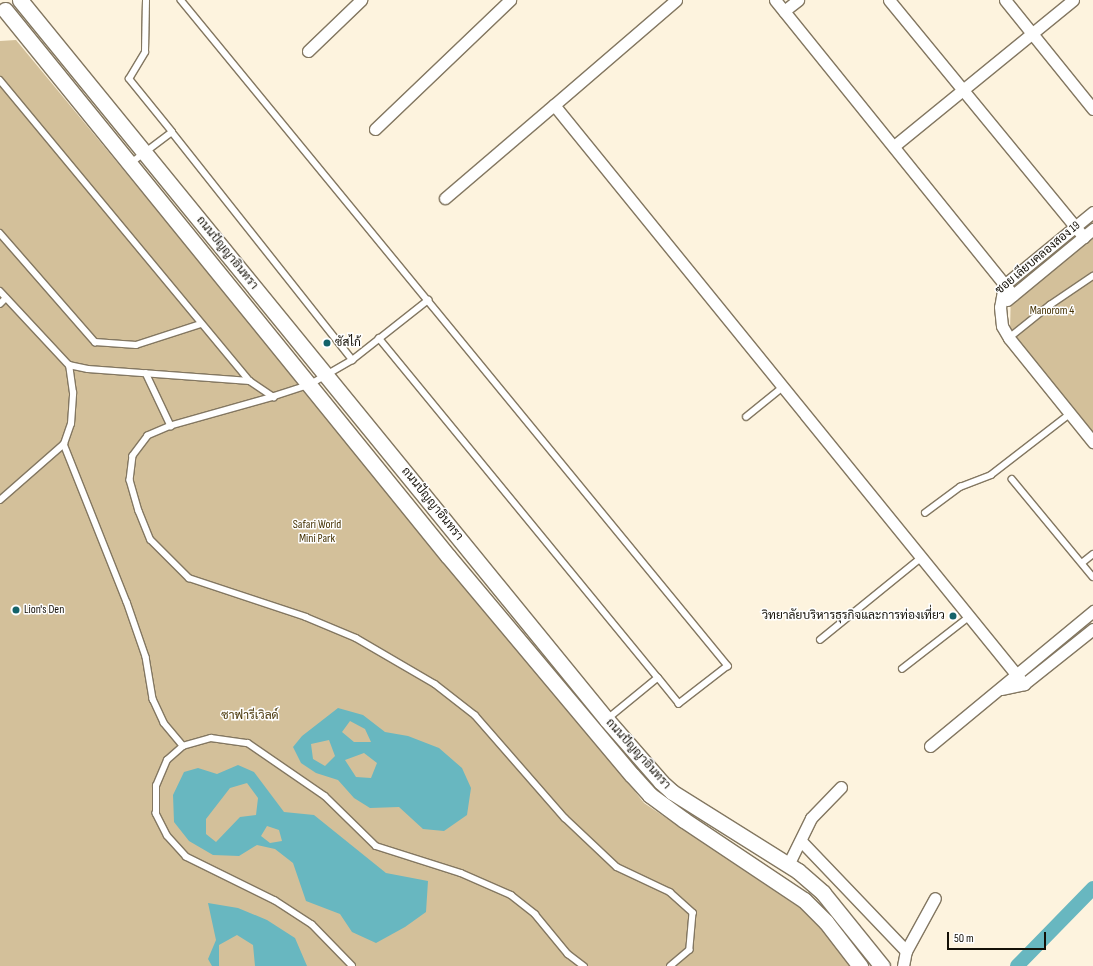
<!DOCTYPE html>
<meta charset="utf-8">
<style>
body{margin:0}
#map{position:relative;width:1093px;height:966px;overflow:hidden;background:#fdf3de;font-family:"Sofia Sans Condensed",Sarabun,sans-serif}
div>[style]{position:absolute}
.green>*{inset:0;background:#d3c09a}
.water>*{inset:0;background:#68b7c0}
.canal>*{height:14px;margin:-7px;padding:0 7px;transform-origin:7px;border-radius:7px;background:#68b7c0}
.roads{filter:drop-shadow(1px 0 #837761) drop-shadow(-1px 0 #837761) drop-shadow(0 1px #837761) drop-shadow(0 -1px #837761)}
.lane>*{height:5.5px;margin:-2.75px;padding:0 2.75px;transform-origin:2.75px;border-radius:2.75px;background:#fff}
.street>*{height:11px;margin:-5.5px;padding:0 5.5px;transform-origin:5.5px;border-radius:5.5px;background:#fff}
.secondary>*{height:15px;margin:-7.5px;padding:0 7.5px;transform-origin:7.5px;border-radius:7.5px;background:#fff}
.dots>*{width:11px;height:11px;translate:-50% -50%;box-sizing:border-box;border:2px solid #fff;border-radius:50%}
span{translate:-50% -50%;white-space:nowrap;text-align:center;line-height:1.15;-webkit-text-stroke:3px #fff;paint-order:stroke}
.street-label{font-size:12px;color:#141007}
.park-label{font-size:12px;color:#463304}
.poi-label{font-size:12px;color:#141007}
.left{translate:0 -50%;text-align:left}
.right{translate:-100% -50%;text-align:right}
.scale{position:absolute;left:947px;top:932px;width:99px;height:18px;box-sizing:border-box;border:2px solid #141007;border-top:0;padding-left:5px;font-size:12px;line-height:14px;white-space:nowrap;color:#141007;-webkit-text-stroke:3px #fff;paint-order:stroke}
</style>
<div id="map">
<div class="green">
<div style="clip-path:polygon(16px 40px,594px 739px,644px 803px,809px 914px,818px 922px,851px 966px,0 966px,0 41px)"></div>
<div style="clip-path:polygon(1093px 222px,1093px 434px,1010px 332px,1011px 289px)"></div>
</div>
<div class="water">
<div style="clip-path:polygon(evenodd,338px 708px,363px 715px,385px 732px,408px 736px,439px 748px,462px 768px,471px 788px,467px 815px,444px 831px,423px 829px,399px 807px,370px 808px,354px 798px,338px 780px,316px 773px,301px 763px,293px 747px,302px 736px,338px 708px,350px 721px,365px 729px,371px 742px,354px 742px,342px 732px,350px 721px,338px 708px,329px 740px,335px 756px,325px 766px,313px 759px,311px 744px,329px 740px,338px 708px,364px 753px,377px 763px,371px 778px,356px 777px,345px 760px,364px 753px)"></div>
<div style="clip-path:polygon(evenodd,238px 765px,254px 772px,284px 812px,314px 815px,386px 873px,428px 881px,426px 912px,405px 927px,376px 943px,352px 932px,340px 914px,306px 901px,293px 863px,275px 849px,257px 845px,239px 856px,213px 855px,189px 841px,174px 822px,173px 795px,184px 772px,198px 768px,217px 774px,238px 765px,247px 783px,258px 798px,256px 815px,240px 817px,216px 842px,206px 834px,206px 819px,230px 788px,247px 783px,238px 765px,267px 826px,279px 830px,282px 841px,270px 843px,261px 836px,267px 826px)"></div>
<div style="clip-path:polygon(208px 903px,238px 908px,267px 920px,295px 938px,307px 966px,255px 966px,253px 945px,237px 935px,219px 945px,219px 966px,212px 966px,208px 959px,216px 940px)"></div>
</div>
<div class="canal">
<div style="left:1017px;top:966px;width:109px;rotate:-45.7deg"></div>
</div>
<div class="roads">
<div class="lane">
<div style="left:181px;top:0;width:862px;rotate:50.6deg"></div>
<div style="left:728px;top:666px;width:62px;rotate:142.2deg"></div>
<div style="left:679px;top:704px;width:33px;rotate:-129deg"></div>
<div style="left:0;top:80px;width:391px;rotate:50.3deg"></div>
<div style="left:172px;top:132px;width:291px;rotate:51.6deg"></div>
<div style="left:131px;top:163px;width:51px;rotate:-37.1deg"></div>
<div style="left:172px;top:132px;width:68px;rotate:-129.1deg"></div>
<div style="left:129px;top:79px;width:31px;rotate:-59deg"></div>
<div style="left:145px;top:52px;width:52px;rotate:-88.9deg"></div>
<div style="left:0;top:233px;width:145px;rotate:48.9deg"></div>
<div style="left:95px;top:342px;width:41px;rotate:4.2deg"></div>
<div style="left:136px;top:345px;width:68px;rotate:-17.9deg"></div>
<div style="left:0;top:291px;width:101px;rotate:47deg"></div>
<div style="left:69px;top:365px;width:19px;rotate:12deg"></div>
<div style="left:88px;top:369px;width:162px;rotate:4.2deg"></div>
<div style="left:250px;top:381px;width:29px;rotate:34deg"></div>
<div style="left:429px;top:300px;width:97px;rotate:141.7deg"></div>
<div style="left:353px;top:360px;width:50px;rotate:149.8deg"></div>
<div style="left:310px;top:385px;width:38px;rotate:162deg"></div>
<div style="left:274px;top:397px;width:107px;rotate:164.3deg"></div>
<div style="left:171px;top:426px;width:25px;rotate:157deg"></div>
<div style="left:148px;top:436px;width:25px;rotate:127deg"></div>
<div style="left:133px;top:456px;width:24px;rotate:97deg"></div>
<div style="left:130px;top:480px;width:32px;rotate:74deg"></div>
<div style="left:139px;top:511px;width:31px;rotate:68deg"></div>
<div style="left:151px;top:540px;width:54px;rotate:45deg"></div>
<div style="left:189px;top:578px;width:123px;rotate:18.4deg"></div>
<div style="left:306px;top:617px;width:54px;rotate:22.8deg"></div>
<div style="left:356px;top:638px;width:91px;rotate:30.2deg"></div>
<div style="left:435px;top:684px;width:51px;rotate:37.8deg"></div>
<div style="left:475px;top:715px;width:137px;rotate:48.9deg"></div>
<div style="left:565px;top:818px;width:71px;rotate:43.3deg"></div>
<div style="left:617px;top:867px;width:59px;rotate:25.3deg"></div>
<div style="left:670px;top:892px;width:31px;rotate:42deg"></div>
<div style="left:693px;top:913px;width:37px;rotate:95deg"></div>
<div style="left:690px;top:950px;width:25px;rotate:140deg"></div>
<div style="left:0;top:304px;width:8px;rotate:-45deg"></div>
<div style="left:379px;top:338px;width:440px;rotate:50.6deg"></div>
<div style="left:658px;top:678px;width:65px;rotate:140.6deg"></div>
<div style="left:1009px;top:338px;width:53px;rotate:-38.8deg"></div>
<div style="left:1050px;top:305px;width:52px;rotate:-34deg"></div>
<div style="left:146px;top:373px;width:59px;rotate:64.7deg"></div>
<div style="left:746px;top:417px;width:48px;rotate:-39deg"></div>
<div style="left:64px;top:444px;width:170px;rotate:68.3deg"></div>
<div style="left:127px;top:602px;width:58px;rotate:70.9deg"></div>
<div style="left:146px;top:657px;width:43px;rotate:80.5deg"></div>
<div style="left:153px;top:699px;width:26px;rotate:65deg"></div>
<div style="left:164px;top:723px;width:30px;rotate:50deg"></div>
<div style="left:1012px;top:479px;width:127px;rotate:50.4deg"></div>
<div style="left:0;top:500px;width:85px;rotate:-41.2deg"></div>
<div style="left:64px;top:444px;width:21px;rotate:-71deg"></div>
<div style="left:71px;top:424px;width:31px;rotate:-86deg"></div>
<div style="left:73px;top:393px;width:28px;rotate:-98deg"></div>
<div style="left:925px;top:513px;width:44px;rotate:-36.6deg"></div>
<div style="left:960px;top:487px;width:33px;rotate:-21deg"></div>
<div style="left:991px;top:475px;width:100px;rotate:-37.7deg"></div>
<div style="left:1082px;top:563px;width:14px;rotate:-39deg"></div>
<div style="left:820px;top:640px;width:130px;rotate:-39.1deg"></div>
<div style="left:902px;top:669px;width:86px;rotate:-37.9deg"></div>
<div style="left:352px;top:966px;width:57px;rotate:-134.3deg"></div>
<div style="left:312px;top:925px;width:44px;rotate:-147deg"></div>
<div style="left:275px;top:901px;width:99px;rotate:-153.7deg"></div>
<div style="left:186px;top:857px;width:28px;rotate:-132deg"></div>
<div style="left:167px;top:836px;width:25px;rotate:-117deg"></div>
<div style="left:156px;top:814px;width:28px;rotate:-90deg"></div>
<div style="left:156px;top:786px;width:28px;rotate:-67deg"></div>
<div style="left:167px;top:760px;width:21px;rotate:-41deg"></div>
<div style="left:183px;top:746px;width:29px;rotate:-16deg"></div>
<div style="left:211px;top:738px;width:37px;rotate:8deg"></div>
<div style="left:248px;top:743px;width:93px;rotate:34.5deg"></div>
<div style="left:325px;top:796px;width:71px;rotate:44.4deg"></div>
<div style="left:376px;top:846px;width:89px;rotate:17.6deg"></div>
<div style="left:461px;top:873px;width:55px;rotate:23.7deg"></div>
<div style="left:511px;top:895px;width:31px;rotate:38deg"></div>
<div style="left:535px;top:914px;width:52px;rotate:50.5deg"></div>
<div style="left:568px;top:954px;width:20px;rotate:37deg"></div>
</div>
<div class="street">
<div style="left:775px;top:0;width:379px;rotate:51.1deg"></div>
<div style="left:889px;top:0;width:307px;rotate:50.6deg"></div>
<div style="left:1005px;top:0;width:140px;rotate:51.1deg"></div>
<div style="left:784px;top:11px;width:18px;rotate:-38deg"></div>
<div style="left:308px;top:51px;width:74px;rotate:-43.9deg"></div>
<div style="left:554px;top:105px;width:161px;rotate:-40.7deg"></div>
<div style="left:375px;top:129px;width:187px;rotate:-43.7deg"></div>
<div style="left:894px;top:146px;width:231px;rotate:-39.2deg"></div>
<div style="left:445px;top:198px;width:143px;rotate:-40.5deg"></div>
<div style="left:554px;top:105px;width:746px;rotate:50.93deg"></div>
<div style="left:1093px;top:212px;width:115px;rotate:140.6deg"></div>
<div style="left:1004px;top:285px;width:22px;rotate:100deg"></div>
<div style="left:1000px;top:307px;width:19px;rotate:84deg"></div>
<div style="left:1002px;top:326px;width:14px;rotate:60deg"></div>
<div style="left:1009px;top:338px;width:134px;rotate:51.1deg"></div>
<div style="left:1007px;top:300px;width:112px;rotate:-39.5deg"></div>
<div style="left:1001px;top:689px;width:24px;rotate:-12deg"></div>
<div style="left:1024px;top:684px;width:88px;rotate:-38.6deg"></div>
<div style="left:930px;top:746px;width:212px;rotate:-39.6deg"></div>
<div style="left:801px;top:841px;width:152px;rotate:46.3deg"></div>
<div style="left:788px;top:865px;width:52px;rotate:-63.9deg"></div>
<div style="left:811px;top:818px;width:43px;rotate:-45.9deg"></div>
<div style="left:903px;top:966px;width:15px;rotate:-79deg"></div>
<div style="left:906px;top:951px;width:60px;rotate:-61.3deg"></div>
</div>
<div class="secondary">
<div style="left:20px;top:0;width:929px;rotate:50.81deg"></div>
<div style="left:607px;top:720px;width:82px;rotate:48.9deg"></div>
<div style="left:661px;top:782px;width:15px;rotate:42deg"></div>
<div style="left:672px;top:792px;width:149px;rotate:32.1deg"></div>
<div style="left:798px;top:871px;width:33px;rotate:41deg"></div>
<div style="left:823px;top:893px;width:94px;rotate:51.1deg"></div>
<div style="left:5px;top:10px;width:703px;rotate:50.95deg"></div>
<div style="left:448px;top:556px;width:286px;rotate:50deg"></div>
<div style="left:632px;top:775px;width:27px;rotate:48deg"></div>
<div style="left:650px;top:795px;width:42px;rotate:36.3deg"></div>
<div style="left:684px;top:820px;width:144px;rotate:33.7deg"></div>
<div style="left:804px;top:900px;width:31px;rotate:45deg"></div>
<div style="left:826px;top:922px;width:56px;rotate:52.3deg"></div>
</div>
</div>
<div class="dots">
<div style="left:327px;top:343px;background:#14636a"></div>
<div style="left:16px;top:610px;background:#14636a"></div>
<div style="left:953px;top:616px;background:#14636a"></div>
</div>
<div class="street-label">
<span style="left:227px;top:253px;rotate:51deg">ถนนปัญญาอินทรา</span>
<span style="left:1038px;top:258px;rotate:-40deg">ซอย เลียบคลองสอง 19</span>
<span style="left:432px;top:504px;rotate:51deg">ถนนปัญญาอินทรา</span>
<span style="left:638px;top:754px;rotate:48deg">ถนนปัญญาอินทรา</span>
</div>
<div class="park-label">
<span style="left:1052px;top:311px">Manorom 4</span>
<span style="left:317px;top:532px">Safari World<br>Mini Park</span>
<span style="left:250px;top:716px">ซาฟารีเวิลด์</span>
</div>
<div class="poi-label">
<span class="left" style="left:335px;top:343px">ซัสไก้</span>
<span class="left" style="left:24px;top:610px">Lion's Den</span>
<span class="right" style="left:945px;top:616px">วิทยาลัยบริหารธุรกิจและการท่องเที่ยว</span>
</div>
<div class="scale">50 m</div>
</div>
